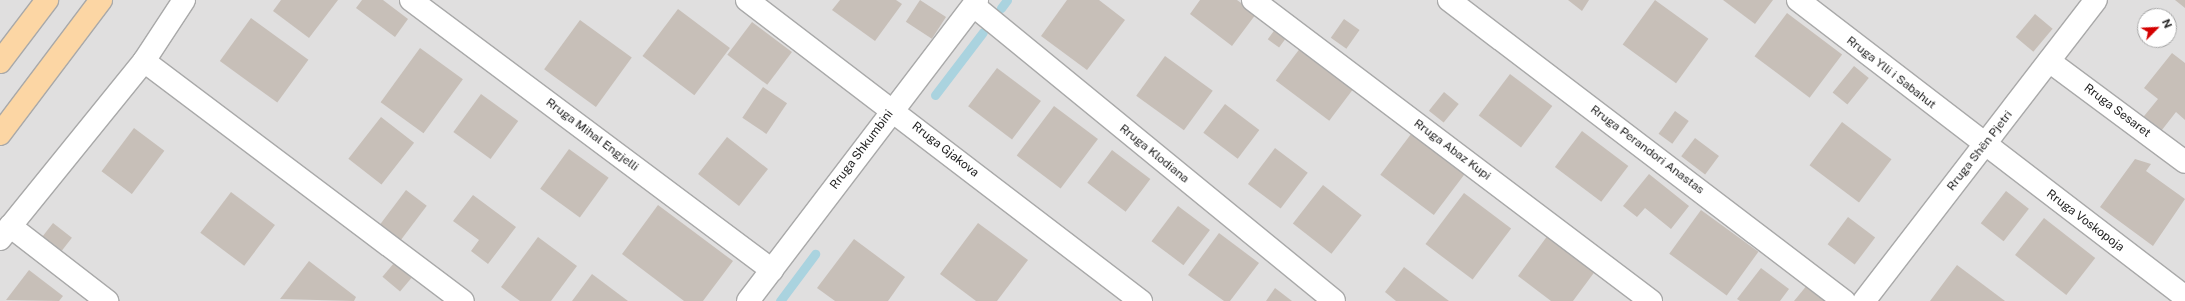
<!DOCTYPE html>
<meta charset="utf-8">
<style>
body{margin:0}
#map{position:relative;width:2185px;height:301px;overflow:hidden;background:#f2efe9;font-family:"Public Sans",sans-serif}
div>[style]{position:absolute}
.residential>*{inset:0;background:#e0dfdf}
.stream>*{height:9px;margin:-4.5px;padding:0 4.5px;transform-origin:4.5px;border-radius:4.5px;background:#aad3df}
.building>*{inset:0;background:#c7bfb8;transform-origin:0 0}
.roads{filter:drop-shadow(1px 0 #a9a9a9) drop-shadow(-1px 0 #a9a9a9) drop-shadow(0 1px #a9a9a9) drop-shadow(0 -1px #a9a9a9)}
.minor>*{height:22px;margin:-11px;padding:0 11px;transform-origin:11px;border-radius:11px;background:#fff}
.primary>*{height:22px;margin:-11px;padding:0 11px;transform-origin:11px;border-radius:11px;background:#fcd6a4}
span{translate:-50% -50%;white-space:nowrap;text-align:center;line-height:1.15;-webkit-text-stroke:3.5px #fff;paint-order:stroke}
.street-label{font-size:12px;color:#222}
.north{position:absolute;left:2137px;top:8px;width:40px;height:40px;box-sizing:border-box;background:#fff;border:1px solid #a7a7a7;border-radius:50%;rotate:66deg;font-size:11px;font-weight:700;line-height:16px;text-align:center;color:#222}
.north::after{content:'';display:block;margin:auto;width:14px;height:18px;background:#d40000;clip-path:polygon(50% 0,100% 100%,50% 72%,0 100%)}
</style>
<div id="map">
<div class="residential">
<div style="clip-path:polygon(evenodd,0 0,2185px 0,2185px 301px,0 301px,0 0,2145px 16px,2169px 16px,2169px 40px,2145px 40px,2145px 16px)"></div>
</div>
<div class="stream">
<div style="left:1001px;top:8px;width:10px;rotate:-53deg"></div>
<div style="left:935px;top:95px;width:79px;rotate:-52.7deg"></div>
<div style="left:780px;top:301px;width:59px;rotate:-53.3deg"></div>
</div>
<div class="building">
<div style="clip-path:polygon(281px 0,338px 0,309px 38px,273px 11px)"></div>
<div style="clip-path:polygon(362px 0,383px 0,408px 19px,395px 37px,356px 8px)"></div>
<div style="clip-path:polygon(840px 0,896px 0,902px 4px,875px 41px,832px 10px)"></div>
<div style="left:920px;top:0;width:31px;height:26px;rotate:33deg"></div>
<div style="clip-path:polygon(1067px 0,1099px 0,1125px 20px,1087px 70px,1041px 36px)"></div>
<div style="clip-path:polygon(1200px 0,1237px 0,1256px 14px,1232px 46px,1190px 14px)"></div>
<div style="clip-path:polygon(1568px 0,1589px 0,1582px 11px)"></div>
<div style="left:1655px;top:0;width:66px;height:55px;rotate:36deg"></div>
<div style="clip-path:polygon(1723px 0,1773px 0,1755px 24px)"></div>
<div style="clip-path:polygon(2175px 0,2185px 0,2185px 8px)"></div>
<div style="left:678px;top:9px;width:65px;height:59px;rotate:37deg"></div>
<div style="left:1787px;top:13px;width:69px;height:54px;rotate:37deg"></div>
<div style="left:2035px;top:14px;width:23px;height:30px;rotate:40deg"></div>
<div style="left:251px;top:18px;width:71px;height:53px;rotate:36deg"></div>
<div style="left:1344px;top:19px;width:19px;height:23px;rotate:35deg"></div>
<div style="left:580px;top:20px;width:64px;height:61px;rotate:36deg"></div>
<div style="left:752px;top:22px;width:50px;height:41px;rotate:37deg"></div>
<div style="left:1276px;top:28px;width:14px;height:14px;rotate:36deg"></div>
<div style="left:1301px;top:47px;width:67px;height:42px;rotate:37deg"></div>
<div style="left:420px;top:48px;width:53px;height:67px;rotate:36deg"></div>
<div style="clip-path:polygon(2172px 53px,2185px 63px,2185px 120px,2176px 112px,2158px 135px,2140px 121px,2158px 99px,2144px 88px)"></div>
<div style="left:1165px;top:56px;width:59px;height:49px;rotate:36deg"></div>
<div style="left:1854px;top:66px;width:19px;height:34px;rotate:39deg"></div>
<div style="left:997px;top:68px;width:55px;height:48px;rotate:37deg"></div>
<div style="left:1510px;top:74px;width:53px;height:52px;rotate:37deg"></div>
<div style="left:763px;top:87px;width:29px;height:37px;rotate:34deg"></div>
<div style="left:1444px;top:92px;width:19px;height:24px;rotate:39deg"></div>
<div style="left:481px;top:94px;width:46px;height:47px;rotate:36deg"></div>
<div style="left:1225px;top:104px;width:43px;height:36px;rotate:37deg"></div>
<div style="left:1054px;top:106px;width:55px;height:62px;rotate:37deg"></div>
<div style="left:1675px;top:111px;width:17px;height:28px;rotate:36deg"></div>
<div style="left:381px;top:117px;width:42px;height:53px;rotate:38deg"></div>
<div style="left:1842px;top:122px;width:62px;height:54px;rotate:37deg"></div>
<div style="left:134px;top:128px;width:38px;height:54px;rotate:37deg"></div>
<div style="left:1582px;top:131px;width:58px;height:45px;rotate:37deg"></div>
<div style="left:1411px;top:134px;width:67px;height:51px;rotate:37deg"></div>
<div style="left:727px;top:137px;width:52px;height:47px;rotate:38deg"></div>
<div style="left:1695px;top:138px;width:30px;height:23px;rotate:37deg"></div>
<div style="left:1275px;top:148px;width:41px;height:45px;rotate:37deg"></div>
<div style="left:569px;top:149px;width:49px;height:49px;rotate:36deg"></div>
<div style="left:1112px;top:150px;width:48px;height:41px;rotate:37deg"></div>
<div style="clip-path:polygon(2135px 159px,2151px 164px,2146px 171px,2185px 199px,2153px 246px,2100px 207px)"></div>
<div style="clip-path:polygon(1649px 174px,1689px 206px,1671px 229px,1645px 208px,1637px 217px,1623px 206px)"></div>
<div style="left:1323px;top:185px;width:49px;height:49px;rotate:38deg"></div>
<div style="left:406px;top:190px;width:26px;height:49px;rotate:37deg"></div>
<div style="left:2006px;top:191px;width:29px;height:41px;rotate:38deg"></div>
<div style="left:231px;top:192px;width:55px;height:51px;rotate:37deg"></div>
<div style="left:1464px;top:193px;width:59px;height:64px;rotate:37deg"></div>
<div style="clip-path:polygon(473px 195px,516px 227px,488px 264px,471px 251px,479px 240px,453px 221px)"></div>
<div style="clip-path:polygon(658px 205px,733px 261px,703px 301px,684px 301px,622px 254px)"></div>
<div style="left:1178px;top:206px;width:40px;height:44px;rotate:37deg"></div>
<div style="left:1701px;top:210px;width:71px;height:54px;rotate:36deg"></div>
<div style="left:1848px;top:217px;width:34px;height:34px;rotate:37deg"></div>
<div style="left:2044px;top:218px;width:65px;height:47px;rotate:38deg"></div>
<div style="left:53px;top:223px;width:24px;height:18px;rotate:38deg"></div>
<div style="clip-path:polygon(978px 223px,1028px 260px,997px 301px,976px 301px,940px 274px)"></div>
<div style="clip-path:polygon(1219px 233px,1259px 263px,1230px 301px,1224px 301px,1188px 275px)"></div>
<div style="clip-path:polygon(1548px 235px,1596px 270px,1573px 301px,1551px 301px,1518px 276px)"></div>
<div style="clip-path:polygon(538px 237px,577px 266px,551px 301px,520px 301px,501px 287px)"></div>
<div style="clip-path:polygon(854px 239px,905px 277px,888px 301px,835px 301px,817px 288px)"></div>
<div style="clip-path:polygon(309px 261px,356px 297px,354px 301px,280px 299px)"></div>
<div style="left:394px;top:263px;width:23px;height:18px;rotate:40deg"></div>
<div style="clip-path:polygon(1957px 265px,2005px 301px,1930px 301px)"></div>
<div style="clip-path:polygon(1404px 267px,1449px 301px,1396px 301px,1385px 292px)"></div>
<div style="clip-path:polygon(1761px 268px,1789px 289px,1780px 301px,1740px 301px,1737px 299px)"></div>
<div style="clip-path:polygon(29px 270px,63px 296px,59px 301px,6px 300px)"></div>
<div style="clip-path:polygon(592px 274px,628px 301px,572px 301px)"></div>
<div style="clip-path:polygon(1808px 284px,1829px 301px,1794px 301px)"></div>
<div style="clip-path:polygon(1275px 288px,1292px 301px,1266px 301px)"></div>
</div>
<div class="roads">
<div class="minor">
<div style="left:411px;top:0;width:451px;rotate:36.8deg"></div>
<div style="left:747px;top:0;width:496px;rotate:37.4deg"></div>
<div style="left:1253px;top:0;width:499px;rotate:37.1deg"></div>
<div style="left:1449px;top:0;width:497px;rotate:37.3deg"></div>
<div style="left:1798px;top:0;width:488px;rotate:37.5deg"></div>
<div style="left:974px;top:6px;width:465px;rotate:39.3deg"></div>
<div style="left:144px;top:61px;width:399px;rotate:37deg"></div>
<div style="left:2049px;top:61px;width:169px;rotate:36.6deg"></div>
<div style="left:10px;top:226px;width:123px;rotate:37.7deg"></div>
<div style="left:0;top:239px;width:229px;rotate:-51deg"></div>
<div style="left:144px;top:61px;width:73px;rotate:-56.7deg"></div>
<div style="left:748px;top:301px;width:378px;rotate:-52.7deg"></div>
<div style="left:1864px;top:301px;width:380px;rotate:-52.4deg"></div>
</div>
<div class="primary">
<div style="left:0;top:62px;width:78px;rotate:-52.8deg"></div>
<div style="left:0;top:134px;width:168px;rotate:-53deg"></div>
</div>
</div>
<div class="street-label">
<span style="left:1891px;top:73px;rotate:38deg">Rruga Ylli i Sabahut</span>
<span style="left:2117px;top:111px;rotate:37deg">Rruga Sesaret</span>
<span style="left:592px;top:135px;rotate:37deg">Rruga Mihal Engjelli</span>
<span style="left:862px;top:150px;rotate:-53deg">Rruga Shkumbini</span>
<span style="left:945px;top:150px;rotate:38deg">Rruga Gjakova</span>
<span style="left:1452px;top:150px;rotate:37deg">Rruga Abaz Kupi</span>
<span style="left:1647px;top:150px;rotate:37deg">Rruga Perandori Anastas</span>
<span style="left:1980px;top:151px;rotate:-52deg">Rruga Shën Pjetri</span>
<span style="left:1154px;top:154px;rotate:39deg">Rruga Klodiana</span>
<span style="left:2085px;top:221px;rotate:37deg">Rruga Voskopoja</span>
</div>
<div class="north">N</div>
</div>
